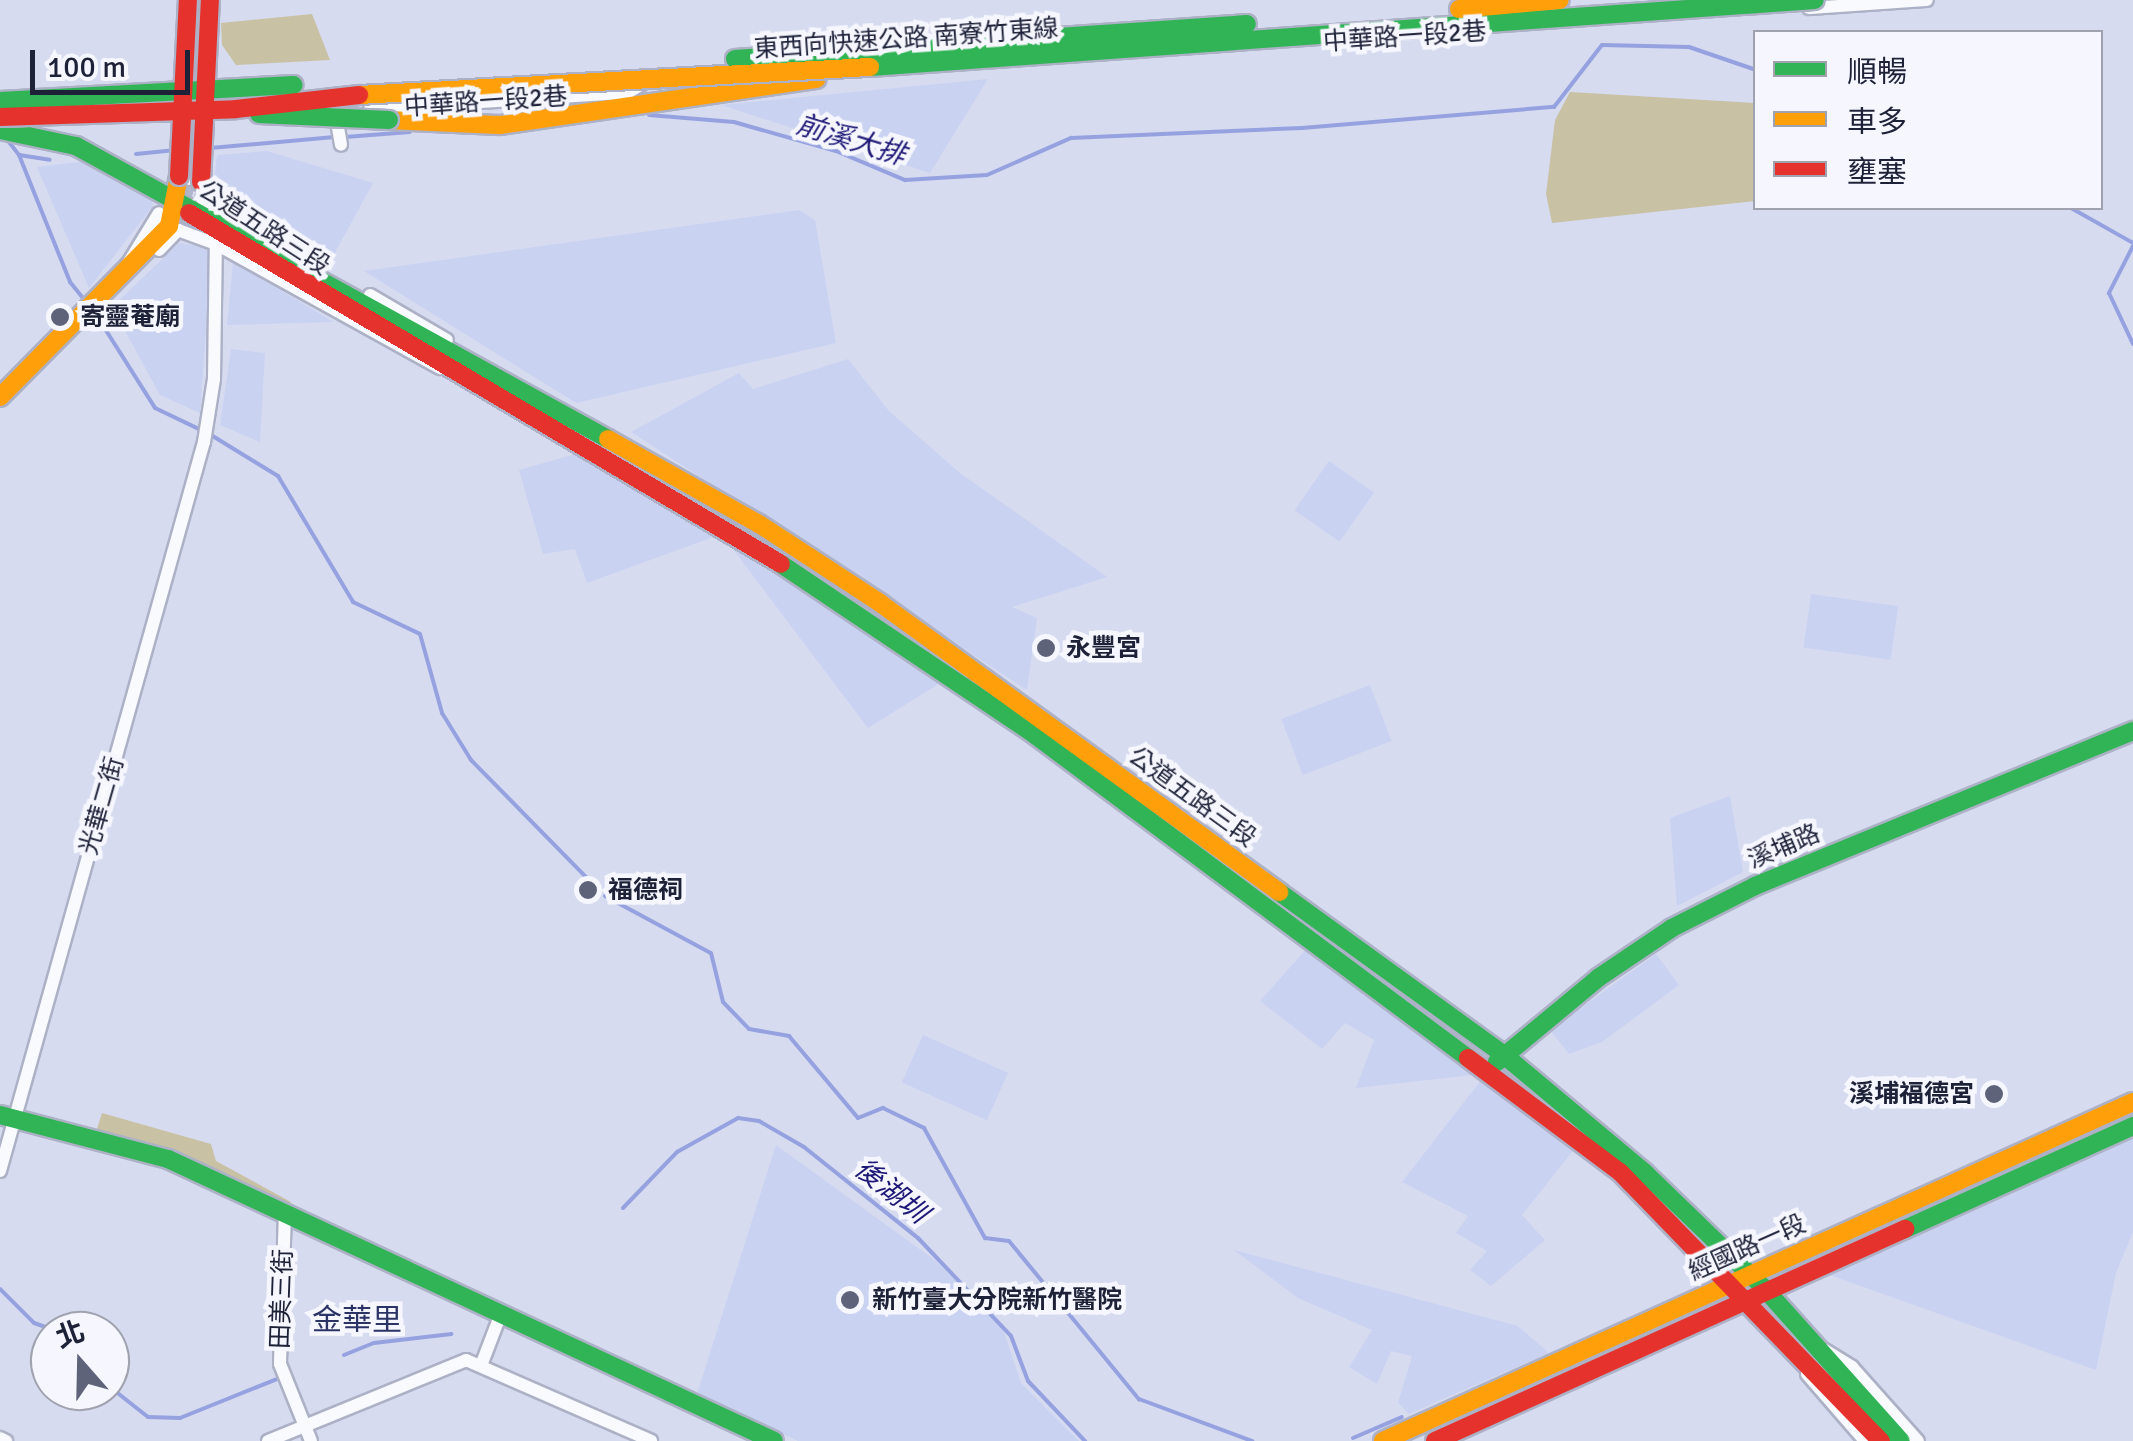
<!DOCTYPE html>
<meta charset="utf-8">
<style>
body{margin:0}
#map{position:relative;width:2133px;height:1441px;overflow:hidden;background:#d6dbf0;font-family:Signika,"Noto Sans TC",sans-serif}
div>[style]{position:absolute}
.built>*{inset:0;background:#cad2f2;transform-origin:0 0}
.green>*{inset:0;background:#c9c1a3}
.stream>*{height:4px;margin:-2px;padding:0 2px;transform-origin:2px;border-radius:2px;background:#96a2e0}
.street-tunnel>*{height:12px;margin-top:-6px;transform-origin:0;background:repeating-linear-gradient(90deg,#b1b6cb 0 12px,transparent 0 18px)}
.roads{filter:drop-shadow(2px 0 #adb1c6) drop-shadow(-2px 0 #adb1c6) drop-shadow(0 2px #adb1c6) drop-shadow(0 -2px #adb1c6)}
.street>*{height:12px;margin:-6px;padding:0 6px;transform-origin:6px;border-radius:6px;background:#f9fafd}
.fast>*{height:18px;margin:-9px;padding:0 9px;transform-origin:9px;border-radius:9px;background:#30b455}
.slow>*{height:18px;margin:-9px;padding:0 9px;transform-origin:9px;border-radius:9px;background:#ff9f0a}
.jam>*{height:18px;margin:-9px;padding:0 9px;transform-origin:9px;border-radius:9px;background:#e5322d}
.bridges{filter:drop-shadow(2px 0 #adb1c6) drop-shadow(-2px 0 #adb1c6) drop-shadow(0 2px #adb1c6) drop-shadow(0 -2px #adb1c6)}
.fast-bridge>*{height:18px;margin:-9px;padding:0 9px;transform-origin:9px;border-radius:9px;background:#30b455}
.slow-bridge>*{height:18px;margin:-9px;padding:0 9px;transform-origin:9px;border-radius:9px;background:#ff9f0a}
.jam-bridge>*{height:18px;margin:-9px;padding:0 9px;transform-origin:9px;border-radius:9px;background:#e5322d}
.dots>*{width:28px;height:28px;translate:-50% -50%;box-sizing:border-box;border:5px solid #f6f7fe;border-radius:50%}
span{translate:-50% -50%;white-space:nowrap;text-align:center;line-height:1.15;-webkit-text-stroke:9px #f6f7fe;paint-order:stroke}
.street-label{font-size:25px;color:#1e2239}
.poi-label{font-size:25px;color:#1e2239;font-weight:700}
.left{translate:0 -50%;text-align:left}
.right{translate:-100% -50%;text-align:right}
.water-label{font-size:28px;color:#1e1876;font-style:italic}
.quarter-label{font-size:30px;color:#2c3365}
.legend{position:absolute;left:1753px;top:30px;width:350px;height:180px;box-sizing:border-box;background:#f6f7fe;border:2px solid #a0a2af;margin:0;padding:12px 18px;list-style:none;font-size:30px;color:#1e2239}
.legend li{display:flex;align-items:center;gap:20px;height:50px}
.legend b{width:50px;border:2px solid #a0a2af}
.north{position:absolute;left:30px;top:1311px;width:100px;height:100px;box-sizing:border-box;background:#f6f7fe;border:2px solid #a0a2af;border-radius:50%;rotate:340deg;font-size:28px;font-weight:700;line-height:40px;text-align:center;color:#1e2239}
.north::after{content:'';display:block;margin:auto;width:35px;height:45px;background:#5e6379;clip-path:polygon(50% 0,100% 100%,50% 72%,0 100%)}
.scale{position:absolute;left:30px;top:50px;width:160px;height:45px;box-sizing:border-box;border:5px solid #1e2239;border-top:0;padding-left:12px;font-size:30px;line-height:35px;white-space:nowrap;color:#1e2239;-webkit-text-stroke:8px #f6f7fe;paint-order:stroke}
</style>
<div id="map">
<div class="built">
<div style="clip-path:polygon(988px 79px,930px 173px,721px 105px)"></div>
<div style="clip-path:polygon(267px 151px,373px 183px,332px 258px,213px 192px,217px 155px)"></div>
<div style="clip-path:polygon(87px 161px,151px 197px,153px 206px,89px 288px,37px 167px)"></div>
<div style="clip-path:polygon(799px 210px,815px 220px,836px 343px,576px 403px,364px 271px)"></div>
<div style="clip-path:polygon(179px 243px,212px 248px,200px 413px,160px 395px,112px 307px)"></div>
<div style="clip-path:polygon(233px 262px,334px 322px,227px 325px)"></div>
<div style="clip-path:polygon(231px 349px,265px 353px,260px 442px,220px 425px)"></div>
<div style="clip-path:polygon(848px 359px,889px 411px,960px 473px,1107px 577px,1012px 607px,1037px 618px,1027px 690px,631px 432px,739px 373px,753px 389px)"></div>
<div style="clip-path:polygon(579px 453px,719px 535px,587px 583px,575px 549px,543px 554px,519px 470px)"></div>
<div style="left:1329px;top:461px;width:55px;height:60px;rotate:35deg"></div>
<div style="clip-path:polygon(732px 548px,945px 680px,868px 728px)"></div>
<div style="left:1811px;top:594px;width:88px;height:54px;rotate:8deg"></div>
<div style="left:1370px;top:685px;width:60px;height:95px;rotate:69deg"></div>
<div style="clip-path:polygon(1730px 796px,1743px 872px,1677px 906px,1670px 818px)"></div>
<div style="clip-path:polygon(1309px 946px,1472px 1075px,1356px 1088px,1374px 1040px,1345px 1023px,1322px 1049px,1260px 1001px)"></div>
<div style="clip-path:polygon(1656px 954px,1679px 985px,1602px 1042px,1569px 1054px,1550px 1030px)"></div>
<div style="left:923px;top:1035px;width:93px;height:52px;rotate:24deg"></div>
<div style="clip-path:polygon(1485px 1075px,1576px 1147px,1522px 1215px,1545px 1240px,1491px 1286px,1470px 1270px,1487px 1251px,1456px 1233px,1468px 1216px,1402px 1182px)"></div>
<div style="clip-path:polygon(2133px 1136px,2133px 1232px,2116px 1273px,2096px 1370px,1827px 1274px)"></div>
<div style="clip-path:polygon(776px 1145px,936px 1261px,1003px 1329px,1021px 1383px,1079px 1441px,798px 1441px,697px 1394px)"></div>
<div style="clip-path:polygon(1234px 1250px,1518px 1326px,1549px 1353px,1409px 1414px,1398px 1403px,1412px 1356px,1391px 1351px,1377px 1384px,1349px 1367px,1372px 1330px,1298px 1298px)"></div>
</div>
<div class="green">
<div style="clip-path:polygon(312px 14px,330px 60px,236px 65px,222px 45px,221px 23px)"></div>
<div style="clip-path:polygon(1570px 92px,1755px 103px,1755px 201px,1552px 223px,1546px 194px,1555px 120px)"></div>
<div style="clip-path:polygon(102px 1113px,211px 1144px,216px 1161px,291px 1202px,287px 1209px,96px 1132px)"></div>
</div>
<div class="stream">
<div style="left:649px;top:115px;width:85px;rotate:4.7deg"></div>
<div style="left:734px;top:122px;width:106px;rotate:15.9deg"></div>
<div style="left:836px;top:151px;width:75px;rotate:22.8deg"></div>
<div style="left:905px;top:180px;width:82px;rotate:-3.5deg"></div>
<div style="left:987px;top:175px;width:92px;rotate:-23.8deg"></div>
<div style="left:1071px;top:138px;width:231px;rotate:-2.5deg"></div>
<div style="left:1302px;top:128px;width:253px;rotate:-4.8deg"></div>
<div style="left:1554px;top:107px;width:78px;rotate:-52.3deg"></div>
<div style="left:1602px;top:45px;width:87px;rotate:1.3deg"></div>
<div style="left:1689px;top:47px;width:71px;rotate:18.9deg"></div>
<div style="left:5px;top:137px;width:23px;rotate:52deg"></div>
<div style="left:19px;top:155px;width:137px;rotate:68.1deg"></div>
<div style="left:70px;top:282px;width:26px;rotate:51deg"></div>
<div style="left:345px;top:137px;width:65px;rotate:-4.4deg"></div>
<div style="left:210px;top:148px;width:125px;rotate:-5deg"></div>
<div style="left:136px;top:154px;width:40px;rotate:-5.7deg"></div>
<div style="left:19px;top:155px;width:31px;rotate:9deg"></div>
<div style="left:2071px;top:208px;width:71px;rotate:29.4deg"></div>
<div style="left:2133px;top:246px;width:53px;rotate:117.1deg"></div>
<div style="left:2109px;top:293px;width:56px;rotate:64.8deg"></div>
<div style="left:95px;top:313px;width:112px;rotate:57.7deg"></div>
<div style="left:155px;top:408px;width:53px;rotate:25.6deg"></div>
<div style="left:211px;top:435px;width:79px;rotate:31.5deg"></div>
<div style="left:278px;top:476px;width:147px;rotate:59.2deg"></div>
<div style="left:353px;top:602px;width:74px;rotate:25.5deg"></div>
<div style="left:420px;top:634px;width:82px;rotate:74.4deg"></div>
<div style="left:442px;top:713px;width:55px;rotate:58.3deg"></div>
<div style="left:471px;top:760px;width:174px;rotate:45.5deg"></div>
<div style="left:605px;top:896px;width:120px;rotate:28.3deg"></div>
<div style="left:711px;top:953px;width:50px;rotate:76.2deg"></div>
<div style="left:723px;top:1002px;width:37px;rotate:46deg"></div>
<div style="left:749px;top:1029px;width:41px;rotate:9.9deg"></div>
<div style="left:789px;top:1036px;width:107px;rotate:49.9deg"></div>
<div style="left:858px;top:1118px;width:27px;rotate:-22deg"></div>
<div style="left:883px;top:1108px;width:46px;rotate:26deg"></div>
<div style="left:924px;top:1128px;width:126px;rotate:61deg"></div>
<div style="left:985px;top:1238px;width:24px;rotate:7deg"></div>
<div style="left:1009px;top:1241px;width:205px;rotate:50.6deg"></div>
<div style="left:1139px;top:1399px;width:121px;rotate:20.4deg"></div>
<div style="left:623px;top:1208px;width:78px;rotate:-46deg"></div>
<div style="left:677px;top:1152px;width:70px;rotate:-29.1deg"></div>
<div style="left:738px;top:1118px;width:21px;rotate:8deg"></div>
<div style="left:759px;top:1121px;width:52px;rotate:30deg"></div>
<div style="left:804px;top:1147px;width:146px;rotate:38.6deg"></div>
<div style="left:918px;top:1238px;width:135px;rotate:46.5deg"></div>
<div style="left:1011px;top:1336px;width:48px;rotate:69.3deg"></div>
<div style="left:1028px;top:1381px;width:83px;rotate:46.5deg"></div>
<div style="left:0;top:1289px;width:48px;rotate:45deg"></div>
<div style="left:34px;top:1323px;width:24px;rotate:19deg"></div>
<div style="left:344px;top:1355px;width:32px;rotate:-22deg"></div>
<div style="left:374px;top:1343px;width:78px;rotate:-6.7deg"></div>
<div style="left:110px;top:1387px;width:48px;rotate:38.3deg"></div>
<div style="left:148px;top:1417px;width:32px;rotate:2deg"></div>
<div style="left:180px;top:1418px;width:105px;rotate:-21.9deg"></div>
<div style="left:1353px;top:1438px;width:53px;rotate:-23.2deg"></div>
</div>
<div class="street-tunnel">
<div style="left:178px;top:230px;width:52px;rotate:-76.8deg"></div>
</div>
<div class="roads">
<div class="street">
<div style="left:1809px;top:8px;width:118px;rotate:-3.9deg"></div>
<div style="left:370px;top:109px;width:257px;rotate:-3.6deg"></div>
<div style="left:627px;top:93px;width:17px;rotate:-31deg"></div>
<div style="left:337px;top:122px;width:23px;rotate:80deg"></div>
<div style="left:190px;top:179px;width:57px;rotate:-87deg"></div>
<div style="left:202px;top:199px;width:28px;rotate:32deg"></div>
<div style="left:244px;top:224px;width:79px;rotate:29.5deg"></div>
<div style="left:159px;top:250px;width:28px;rotate:-46deg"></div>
<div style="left:178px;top:230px;width:40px;rotate:20.2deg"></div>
<div style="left:216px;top:244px;width:256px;rotate:29deg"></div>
<div style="left:126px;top:267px;width:63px;rotate:-58.6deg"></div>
<div style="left:370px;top:295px;width:89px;rotate:30.3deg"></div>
<div style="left:0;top:1171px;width:757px;rotate:-74.37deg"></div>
<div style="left:204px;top:442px;width:64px;rotate:-81deg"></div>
<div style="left:214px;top:379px;width:135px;rotate:-89.2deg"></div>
<div style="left:285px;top:1212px;width:152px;rotate:91.9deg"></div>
<div style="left:280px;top:1364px;width:83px;rotate:68.1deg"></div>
<div style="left:1825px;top:1350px;width:32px;rotate:32deg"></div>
<div style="left:1852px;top:1367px;width:99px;rotate:48.3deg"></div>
<div style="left:482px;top:1363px;width:50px;rotate:-69deg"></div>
<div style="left:1807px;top:1374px;width:89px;rotate:49.1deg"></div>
<div style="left:0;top:1438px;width:7px;rotate:27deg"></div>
<div style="left:268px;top:1441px;width:214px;rotate:-22.2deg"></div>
<div style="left:466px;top:1360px;width:202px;rotate:23.6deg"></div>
</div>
<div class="fast">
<div style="left:0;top:130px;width:78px;rotate:11.9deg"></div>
<div style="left:76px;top:146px;width:607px;rotate:28.84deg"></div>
<div style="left:781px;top:564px;width:306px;rotate:33.9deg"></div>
<div style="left:1035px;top:735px;width:540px;rotate:36.72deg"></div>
<div style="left:1279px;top:892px;width:278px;rotate:35.9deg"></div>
<div style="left:1504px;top:1055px;width:184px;rotate:39.9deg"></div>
<div style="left:1645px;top:1173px;width:165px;rotate:44deg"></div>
<div style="left:1764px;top:1288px;width:205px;rotate:48.2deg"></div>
<div style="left:1497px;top:1062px;width:131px;rotate:-39.7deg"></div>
<div style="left:1598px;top:978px;width:89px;rotate:-34deg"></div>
<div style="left:1672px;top:928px;width:93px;rotate:-26.8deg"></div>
<div style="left:1755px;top:886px;width:409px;rotate:-22.3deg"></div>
<div style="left:0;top:1115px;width:174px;rotate:14.7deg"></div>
<div style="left:168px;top:1159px;width:668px;rotate:24.95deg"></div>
<div style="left:1905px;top:1229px;width:250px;rotate:-24.3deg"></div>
</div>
<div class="slow">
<div style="left:389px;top:120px;width:111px;rotate:2.6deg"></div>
<div style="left:500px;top:125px;width:320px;rotate:-8.3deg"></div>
<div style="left:0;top:397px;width:240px;rotate:-45.3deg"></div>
<div style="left:169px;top:226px;width:51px;rotate:-78.7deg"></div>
<div style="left:608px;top:439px;width:173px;rotate:29.4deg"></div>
<div style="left:759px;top:524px;width:145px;rotate:33.1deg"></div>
<div style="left:880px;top:603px;width:493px;rotate:35.9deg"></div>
<div style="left:1383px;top:1441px;width:823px;rotate:-24.32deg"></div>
</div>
<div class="jam">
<div style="left:189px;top:213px;width:688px;rotate:30.66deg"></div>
<div style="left:1468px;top:1058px;width:190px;rotate:36.9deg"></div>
<div style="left:1620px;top:1172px;width:375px;rotate:45.9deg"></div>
<div style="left:1435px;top:1441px;width:516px;rotate:-24.28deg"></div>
</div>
</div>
<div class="bridges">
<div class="fast-bridge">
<div style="left:735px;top:59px;width:513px;rotate:-3.91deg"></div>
<div style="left:870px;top:67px;width:947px;rotate:-4.06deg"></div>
<div style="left:0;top:101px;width:294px;rotate:-3.1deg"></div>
<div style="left:259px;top:114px;width:130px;rotate:2.6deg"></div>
</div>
<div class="slow-bridge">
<div style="left:1459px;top:9px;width:101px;rotate:-5.1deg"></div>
<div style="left:359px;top:95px;width:512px;rotate:-3.14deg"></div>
</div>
<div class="jam-bridge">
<div style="left:0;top:117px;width:236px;rotate:-1.9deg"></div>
<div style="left:236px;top:109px;width:124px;rotate:-6.5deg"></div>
<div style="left:179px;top:176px;width:176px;rotate:-87.1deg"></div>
<div style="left:201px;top:182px;width:182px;rotate:-87.2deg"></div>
</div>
</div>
<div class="dots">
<div style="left:60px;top:317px;background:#5e6379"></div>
<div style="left:1046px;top:648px;background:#5e6379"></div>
<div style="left:588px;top:890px;background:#5e6379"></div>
<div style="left:1994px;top:1094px;background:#5e6379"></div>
<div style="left:850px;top:1300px;background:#5e6379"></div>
</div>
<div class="street-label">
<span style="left:1405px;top:37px;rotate:-4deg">中華路一段2巷</span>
<span style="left:906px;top:39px;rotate:-4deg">東西向快速公路 南寮竹東線</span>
<span style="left:486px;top:102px;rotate:-4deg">中華路一段2巷</span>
<span style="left:264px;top:228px;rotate:33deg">公道五路三段</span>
<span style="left:1192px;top:797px;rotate:36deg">公道五路三段</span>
<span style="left:102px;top:806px;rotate:-74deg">光華二街</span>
<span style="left:1784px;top:847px;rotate:-23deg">溪埔路</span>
<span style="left:1747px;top:1248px;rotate:-24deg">經國路一段</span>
<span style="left:282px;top:1299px;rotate:-88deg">田美三街</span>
</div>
<div class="poi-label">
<span class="left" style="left:80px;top:317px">寄靈菴廟</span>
<span class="left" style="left:1066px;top:648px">永豐宮</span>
<span class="left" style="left:608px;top:890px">福德祠</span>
<span class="right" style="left:1974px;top:1094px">溪埔福德宮</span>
<span class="left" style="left:872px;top:1300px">新竹臺大分院新竹醫院</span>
</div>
<div class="water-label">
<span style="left:851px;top:140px;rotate:17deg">前溪大排</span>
<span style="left:891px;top:1191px;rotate:39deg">後湖圳</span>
</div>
<div class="quarter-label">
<span style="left:357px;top:1321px">金華里</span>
</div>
<ul class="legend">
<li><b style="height:12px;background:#30b455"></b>順暢</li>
<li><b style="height:12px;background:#ff9f0a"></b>車多</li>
<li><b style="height:12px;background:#e5322d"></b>壅塞</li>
</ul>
<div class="north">北</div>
<div class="scale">100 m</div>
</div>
